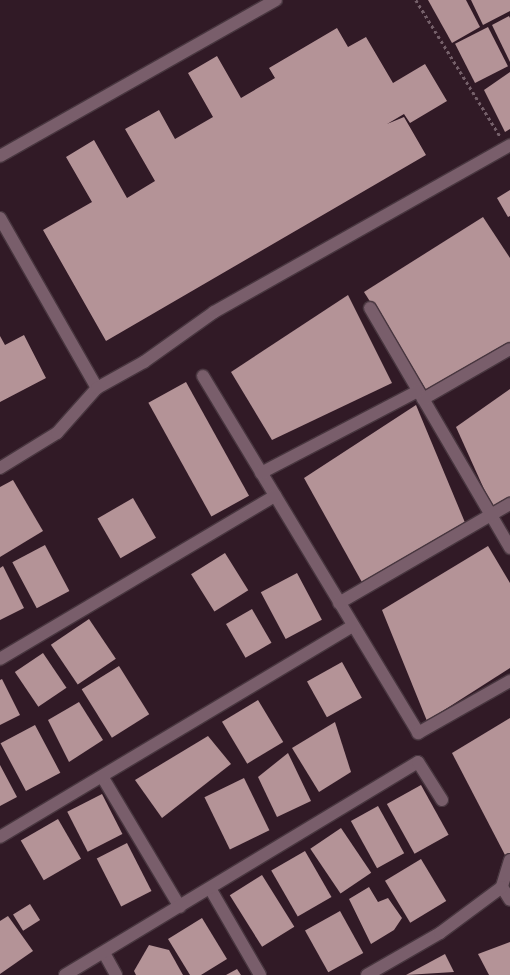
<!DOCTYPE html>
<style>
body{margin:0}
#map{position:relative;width:510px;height:975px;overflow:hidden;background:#311a26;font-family:Manrope,sans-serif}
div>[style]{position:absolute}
.building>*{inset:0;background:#b49397;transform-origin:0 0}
.path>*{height:2.5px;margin-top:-1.25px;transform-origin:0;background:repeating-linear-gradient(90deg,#75606a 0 3px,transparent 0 6px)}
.roads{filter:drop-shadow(1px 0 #48363f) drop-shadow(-1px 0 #48363f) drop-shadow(0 1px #48363f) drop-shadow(0 -1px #48363f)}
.minor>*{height:12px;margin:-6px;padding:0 6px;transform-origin:6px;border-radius:6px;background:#795e6b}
span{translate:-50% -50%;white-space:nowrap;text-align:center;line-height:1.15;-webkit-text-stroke:4px #12080d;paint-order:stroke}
</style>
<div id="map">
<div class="building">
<div style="clip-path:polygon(428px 0,466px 0,480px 27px,452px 43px)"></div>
<div style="clip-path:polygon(471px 0,510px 0,510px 11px,483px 25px)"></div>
<div style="clip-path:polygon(509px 16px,510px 18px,510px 62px,492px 25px)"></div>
<div style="left:488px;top:27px;width:44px;height:37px;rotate:63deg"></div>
<div style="clip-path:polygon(337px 28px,348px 47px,366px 37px,393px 83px,425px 64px,447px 101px,410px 123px,404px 114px,387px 124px,404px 117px,426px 155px,106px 341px,43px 230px,92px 202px,66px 157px,94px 140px,127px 198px,155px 181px,125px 129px,159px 110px,175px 139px,213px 117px,188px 73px,217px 56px,241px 98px,275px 78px,269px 68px)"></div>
<div style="clip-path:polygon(510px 72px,510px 129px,505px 132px,484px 90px)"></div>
<div style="clip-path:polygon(510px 190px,510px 216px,508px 217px,497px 198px)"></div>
<div style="clip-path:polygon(483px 217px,510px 258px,510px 344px,428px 393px,364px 292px)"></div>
<div style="clip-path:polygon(348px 295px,392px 383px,272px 440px,231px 372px)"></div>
<div style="clip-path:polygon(24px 335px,46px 378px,0 402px,0 336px,5px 345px)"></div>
<div style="left:186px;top:382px;width:130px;height:43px;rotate:61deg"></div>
<div style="clip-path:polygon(510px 389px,510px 498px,493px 509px,456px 427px)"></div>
<div style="clip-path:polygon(416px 405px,466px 525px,363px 584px,304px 478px)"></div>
<div style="clip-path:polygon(13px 480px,43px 531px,0 557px,0 487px)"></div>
<div style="left:133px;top:498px;width:46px;height:41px;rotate:60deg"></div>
<div style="left:45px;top:545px;width:52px;height:37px;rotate:62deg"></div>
<div style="clip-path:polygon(488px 546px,510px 583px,510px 668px,427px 721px,382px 610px)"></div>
<div style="left:225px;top:553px;width:44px;height:40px;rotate:58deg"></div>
<div style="clip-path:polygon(3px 566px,24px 608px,0 620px,0 568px)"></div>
<div style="left:297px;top:573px;width:53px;height:41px;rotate:62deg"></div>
<div style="left:252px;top:609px;width:39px;height:30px;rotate:60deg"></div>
<div style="left:89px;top:619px;width:48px;height:46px;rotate:56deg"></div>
<div style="left:43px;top:653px;width:42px;height:34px;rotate:56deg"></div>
<div style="left:342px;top:662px;width:41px;height:40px;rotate:61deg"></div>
<div style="left:119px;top:666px;width:57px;height:44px;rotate:58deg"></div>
<div style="clip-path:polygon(2px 679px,20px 715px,0 725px,0 680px)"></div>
<div style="left:258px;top:700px;width:49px;height:42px;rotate:59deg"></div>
<div style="clip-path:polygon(79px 702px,103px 740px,69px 762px,48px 720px)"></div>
<div style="clip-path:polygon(510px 718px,510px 853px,505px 855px,452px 753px)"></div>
<div style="clip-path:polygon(335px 722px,351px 772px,319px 792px,292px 748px)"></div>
<div style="left:35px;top:725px;width:54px;height:39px;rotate:62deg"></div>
<div style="clip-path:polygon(208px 736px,231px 764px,162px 818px,135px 780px)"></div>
<div style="clip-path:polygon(288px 753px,311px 801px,277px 817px,258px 777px)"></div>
<div style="clip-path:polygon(0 765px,17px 797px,0 806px)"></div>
<div style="left:244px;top:778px;width:58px;height:44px;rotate:64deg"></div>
<div style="left:421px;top:785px;width:57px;height:39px;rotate:61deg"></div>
<div style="left:102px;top:794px;width:45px;height:39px;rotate:63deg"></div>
<div style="left:378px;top:806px;width:54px;height:31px;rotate:61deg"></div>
<div style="left:58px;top:819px;width:46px;height:43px;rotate:60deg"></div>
<div style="left:341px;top:828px;width:54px;height:37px;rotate:56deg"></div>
<div style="left:127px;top:843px;width:54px;height:34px;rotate:63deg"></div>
<div style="left:305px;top:851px;width:53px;height:39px;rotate:60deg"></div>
<div style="left:421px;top:859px;width:49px;height:42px;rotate:59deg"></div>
<div style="left:262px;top:875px;width:61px;height:38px;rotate:58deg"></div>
<div style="clip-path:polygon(369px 887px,378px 902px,388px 898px,402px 918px,394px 930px,371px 944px,349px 899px)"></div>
<div style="left:30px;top:904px;width:19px;height:20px;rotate:58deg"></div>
<div style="left:340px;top:911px;width:48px;height:40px;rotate:61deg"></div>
<div style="clip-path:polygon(8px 916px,33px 951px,0 974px,0 921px)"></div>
<div style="clip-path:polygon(202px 918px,227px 959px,201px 975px,190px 975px,168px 939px)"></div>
<div style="clip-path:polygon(510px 942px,510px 975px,489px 975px,478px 954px)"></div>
<div style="clip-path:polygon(149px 945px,169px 950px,183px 975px,136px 975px,134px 971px)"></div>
<div style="clip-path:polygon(445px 954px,454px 972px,406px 975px)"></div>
<div style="clip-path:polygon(237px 969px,241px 975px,226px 975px)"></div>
</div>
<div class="path">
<div style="left:416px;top:0;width:160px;rotate:58.3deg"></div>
</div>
<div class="roads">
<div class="minor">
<div style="left:0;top:156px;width:317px;rotate:-29.5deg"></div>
<div style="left:0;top:218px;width:196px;rotate:60.3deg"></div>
<div style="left:370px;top:308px;width:278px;rotate:59.7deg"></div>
<div style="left:203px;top:376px;width:417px;rotate:58.9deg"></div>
<div style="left:418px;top:733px;width:106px;rotate:-29.5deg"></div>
<div style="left:423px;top:399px;width:100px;rotate:-29.9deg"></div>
<div style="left:0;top:468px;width:67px;rotate:-31.6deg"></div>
<div style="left:57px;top:433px;width:60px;rotate:-48.4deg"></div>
<div style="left:97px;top:388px;width:54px;rotate:-29deg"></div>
<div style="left:144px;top:362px;width:86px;rotate:-35.5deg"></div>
<div style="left:214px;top:312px;width:340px;rotate:-29.4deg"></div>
<div style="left:261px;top:473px;width:177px;rotate:-27.6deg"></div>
<div style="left:339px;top:603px;width:198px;rotate:-30.1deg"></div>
<div style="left:0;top:659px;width:320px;rotate:-30.7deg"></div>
<div style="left:103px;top:778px;width:150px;rotate:59.2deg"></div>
<div style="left:0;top:837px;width:411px;rotate:-30.9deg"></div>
<div style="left:510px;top:860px;width:28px;rotate:107deg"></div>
<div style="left:502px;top:887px;width:15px;rotate:58deg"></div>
<div style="left:211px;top:890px;width:98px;rotate:60deg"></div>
<div style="left:104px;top:953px;width:25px;rotate:61deg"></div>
<div style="left:65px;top:975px;width:412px;rotate:-31.1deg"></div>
<div style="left:418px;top:762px;width:45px;rotate:57.7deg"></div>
<div style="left:367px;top:975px;width:84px;rotate:-29.9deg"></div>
<div style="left:440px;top:933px;width:77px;rotate:-36.6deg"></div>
</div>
</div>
</div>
